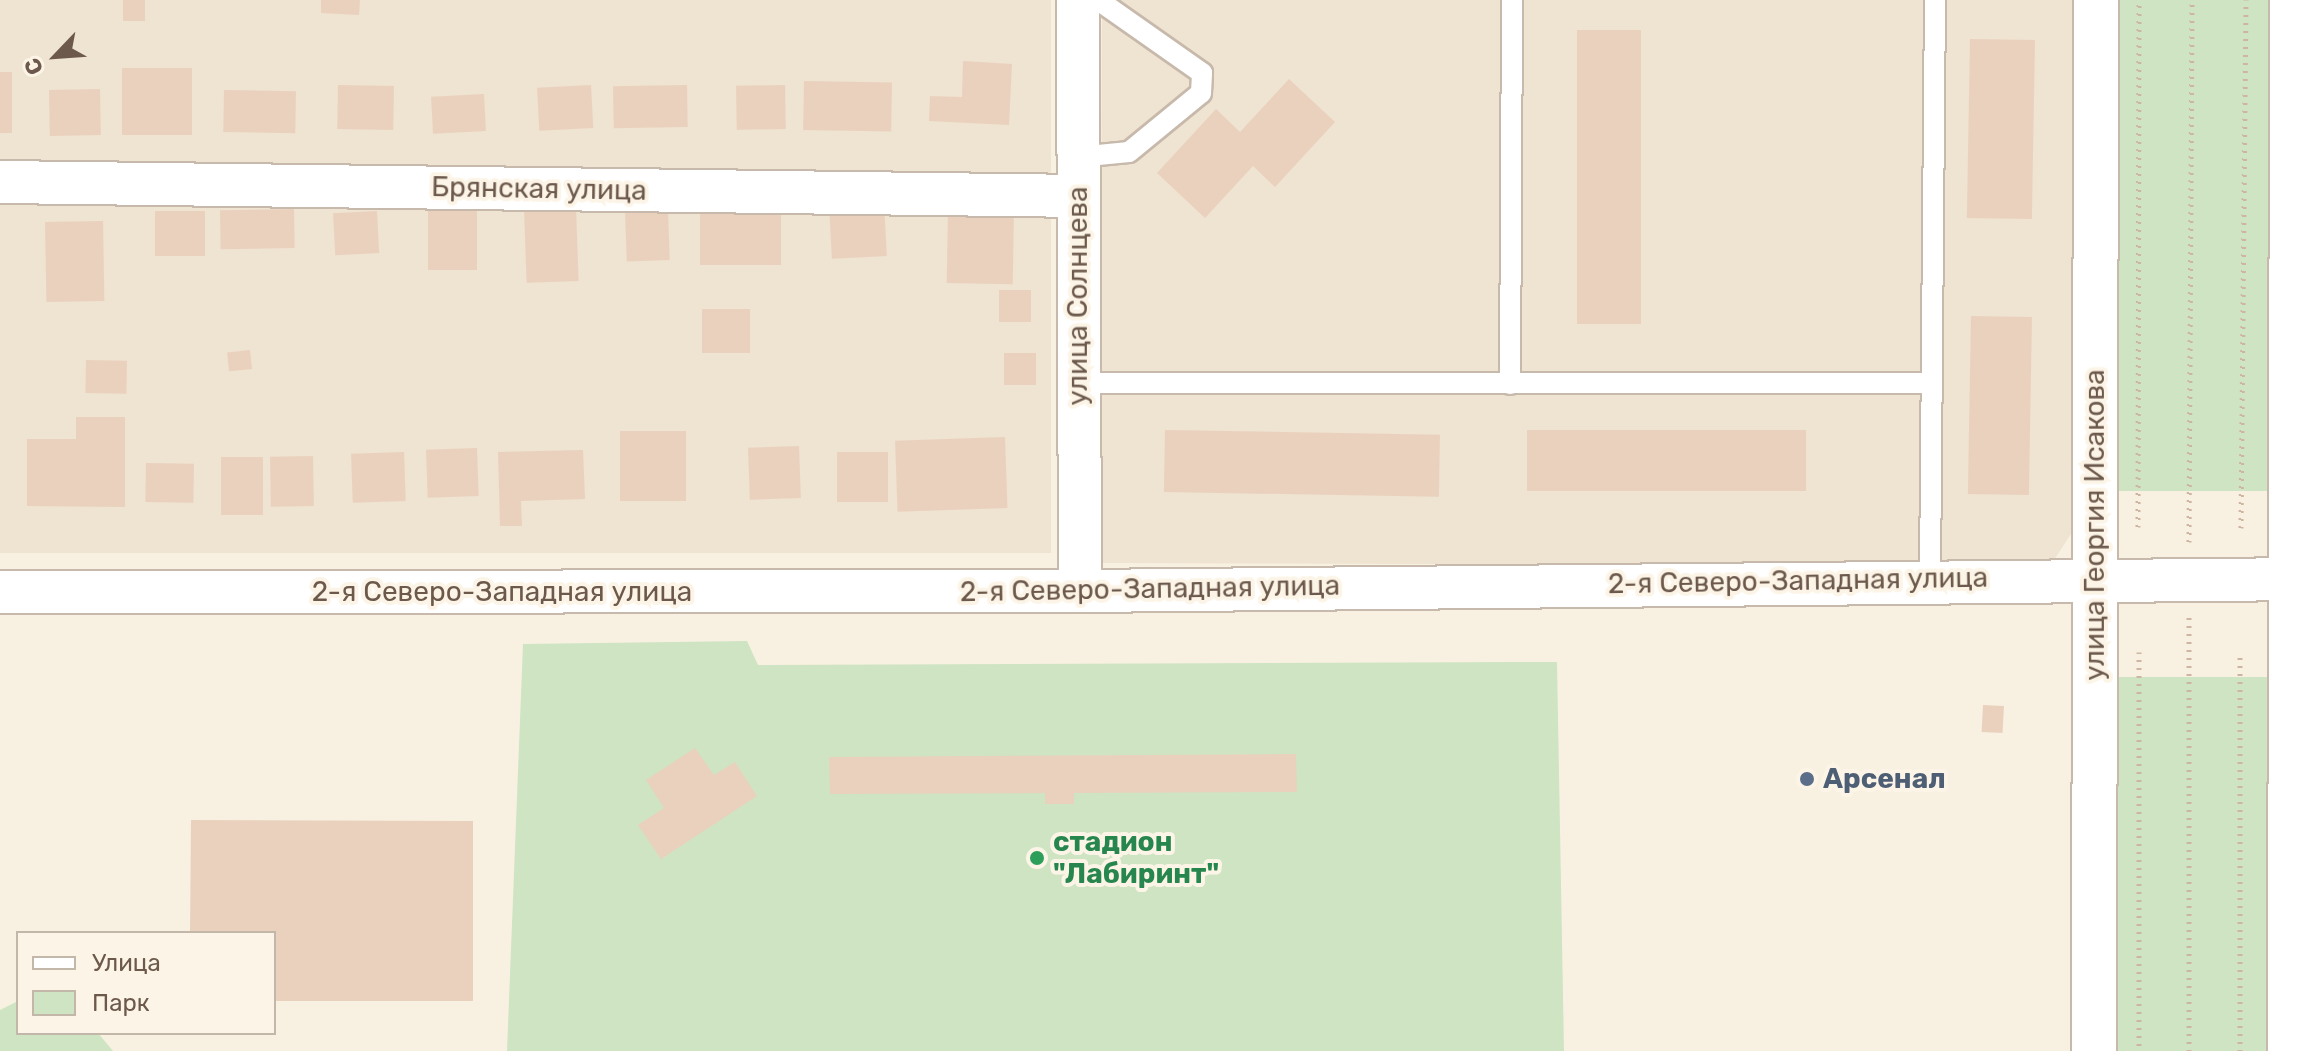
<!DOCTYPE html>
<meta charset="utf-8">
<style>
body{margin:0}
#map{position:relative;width:2300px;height:1051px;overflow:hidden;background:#f8f1e1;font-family:Rubik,sans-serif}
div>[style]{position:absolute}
.residential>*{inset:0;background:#efe3d1;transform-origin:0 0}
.green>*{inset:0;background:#cee4c2;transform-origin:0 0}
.building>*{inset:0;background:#ead1bd;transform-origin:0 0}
.path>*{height:5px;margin-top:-2.5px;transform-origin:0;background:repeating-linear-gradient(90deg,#ceb5a1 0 2px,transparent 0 8px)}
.roads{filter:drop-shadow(2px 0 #c7b9ab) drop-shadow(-2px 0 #c7b9ab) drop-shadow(0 2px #c7b9ab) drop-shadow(0 -2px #c7b9ab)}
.lane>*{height:20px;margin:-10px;padding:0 10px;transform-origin:10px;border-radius:10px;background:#fff}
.street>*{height:42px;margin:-21px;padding:0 21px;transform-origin:21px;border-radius:21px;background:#fff}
.secondary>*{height:44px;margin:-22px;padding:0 22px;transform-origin:22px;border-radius:22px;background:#fff}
.dots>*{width:22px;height:22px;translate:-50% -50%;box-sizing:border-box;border:4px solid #fcf5e7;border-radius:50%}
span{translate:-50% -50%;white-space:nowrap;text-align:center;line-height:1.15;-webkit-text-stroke:8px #fcf5e7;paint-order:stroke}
.street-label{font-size:28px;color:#6c594c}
.service-label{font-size:28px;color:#4e5e75;font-weight:700}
.left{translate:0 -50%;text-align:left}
.leisure-label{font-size:28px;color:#27864d;font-weight:700}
.legend{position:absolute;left:16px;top:931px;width:260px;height:104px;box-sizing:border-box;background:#fcf5e7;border:2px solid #c2b7a9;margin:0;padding:10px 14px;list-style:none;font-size:24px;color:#6c594c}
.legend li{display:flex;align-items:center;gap:16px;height:40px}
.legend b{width:40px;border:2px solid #c2b7a9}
.north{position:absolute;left:16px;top:16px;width:80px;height:80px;-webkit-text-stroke:6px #fcf5e7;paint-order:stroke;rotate:245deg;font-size:22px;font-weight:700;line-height:32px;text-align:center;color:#6c594c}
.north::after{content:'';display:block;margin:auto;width:28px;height:36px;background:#6c594c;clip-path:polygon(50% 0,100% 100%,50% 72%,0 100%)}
</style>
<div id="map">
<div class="residential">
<div style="left:0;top:0;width:1051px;height:553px"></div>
<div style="clip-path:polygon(1102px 0,2083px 0,2082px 517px,2050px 566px,1100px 563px)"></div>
</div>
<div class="green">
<div style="left:2115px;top:0;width:155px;height:491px"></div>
<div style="clip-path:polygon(747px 641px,758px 665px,1557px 662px,1564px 1051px,507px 1051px,523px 644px)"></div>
<div style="left:2269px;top:677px;width:374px;height:161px;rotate:90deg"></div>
<div style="clip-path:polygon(18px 1001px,18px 1033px,98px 1033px,113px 1051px,0 1051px,0 1010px)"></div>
</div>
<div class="building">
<div style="left:123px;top:0;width:22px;height:21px"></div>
<div style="clip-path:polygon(321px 0,360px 0,359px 15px,321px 13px)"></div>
<div style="left:1577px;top:30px;width:64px;height:294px"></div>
<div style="left:1970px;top:39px;width:65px;height:179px;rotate:1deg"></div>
<div style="clip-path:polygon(963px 61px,1012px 64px,1009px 125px,929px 121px,930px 96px,962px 97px)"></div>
<div style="left:122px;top:68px;width:70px;height:67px"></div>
<div style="left:0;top:72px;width:12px;height:61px"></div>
<div style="clip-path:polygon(1289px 79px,1335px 122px,1275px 187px,1253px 166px,1205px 218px,1157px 173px,1216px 109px,1240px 132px)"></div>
<div style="left:804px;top:81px;width:88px;height:49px;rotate:1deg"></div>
<div style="left:338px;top:85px;width:56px;height:44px;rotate:1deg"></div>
<div style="left:591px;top:85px;width:43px;height:54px;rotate:87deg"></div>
<div style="left:687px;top:85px;width:42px;height:74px;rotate:89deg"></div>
<div style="left:785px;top:85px;width:44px;height:49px;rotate:89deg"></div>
<div style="left:100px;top:89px;width:46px;height:51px;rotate:89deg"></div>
<div style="left:224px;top:90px;width:72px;height:42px;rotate:1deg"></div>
<div style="left:484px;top:94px;width:37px;height:53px;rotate:87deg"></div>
<div style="left:700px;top:201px;width:81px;height:64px"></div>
<div style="left:884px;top:202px;width:54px;height:55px;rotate:87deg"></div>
<div style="left:576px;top:207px;width:74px;height:52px;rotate:88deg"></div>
<div style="left:294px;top:209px;width:39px;height:74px;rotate:89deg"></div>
<div style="left:948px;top:209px;width:66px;height:74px;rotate:1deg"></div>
<div style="left:428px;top:210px;width:49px;height:60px"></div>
<div style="left:668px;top:210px;width:50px;height:43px;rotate:88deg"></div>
<div style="left:155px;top:211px;width:50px;height:45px"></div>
<div style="left:377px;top:211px;width:42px;height:44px;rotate:87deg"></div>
<div style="left:103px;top:221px;width:80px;height:58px;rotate:89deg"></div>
<div style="left:999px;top:290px;width:32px;height:32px"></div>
<div style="left:702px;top:309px;width:48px;height:44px"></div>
<div style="left:1971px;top:316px;width:61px;height:178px;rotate:1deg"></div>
<div style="left:250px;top:350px;width:19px;height:23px;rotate:84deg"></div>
<div style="left:1004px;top:353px;width:32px;height:32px"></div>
<div style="left:86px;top:360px;width:41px;height:33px;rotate:1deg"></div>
<div style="clip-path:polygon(76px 417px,125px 417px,125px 507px,27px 506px,27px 439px,76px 439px)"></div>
<div style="left:1165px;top:430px;width:275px;height:62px;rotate:1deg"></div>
<div style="left:1527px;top:430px;width:279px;height:61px"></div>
<div style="left:620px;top:431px;width:66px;height:70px"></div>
<div style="left:1005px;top:437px;width:71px;height:110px;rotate:88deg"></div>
<div style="left:799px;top:446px;width:52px;height:51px;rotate:88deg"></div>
<div style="left:477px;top:448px;width:48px;height:51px;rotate:88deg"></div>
<div style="clip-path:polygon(583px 450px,585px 499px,521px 501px,522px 526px,500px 526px,498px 452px)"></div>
<div style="left:404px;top:452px;width:49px;height:53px;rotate:88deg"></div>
<div style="left:837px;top:452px;width:51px;height:50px"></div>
<div style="left:313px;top:456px;width:50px;height:43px;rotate:89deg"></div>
<div style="left:221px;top:457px;width:42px;height:58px"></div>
<div style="left:146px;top:463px;width:48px;height:39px;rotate:1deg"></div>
<div style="left:1983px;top:705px;width:21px;height:27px;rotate:3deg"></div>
<div style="clip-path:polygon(695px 748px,714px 775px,735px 762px,757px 796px,661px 859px,638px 825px,664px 808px,646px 780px)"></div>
<div style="clip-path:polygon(1296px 754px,1297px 792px,1074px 793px,1074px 804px,1045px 804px,1045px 793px,830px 794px,829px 757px)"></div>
<div style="clip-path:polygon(191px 820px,473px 821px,473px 1001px,274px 1001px,274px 933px,190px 933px)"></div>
</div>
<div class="path">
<div style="left:2138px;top:527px;width:527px;rotate:-89.89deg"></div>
<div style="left:2241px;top:528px;width:528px;rotate:-89.46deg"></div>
<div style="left:2189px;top:542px;width:542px;rotate:-89.68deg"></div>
<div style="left:2139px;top:652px;width:399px;rotate:90deg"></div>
<div style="left:2189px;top:1051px;width:435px;rotate:-90deg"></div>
<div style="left:2240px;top:1051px;width:399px;rotate:-90deg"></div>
</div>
<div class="roads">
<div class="lane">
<div style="left:1078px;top:157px;width:51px;rotate:-5.6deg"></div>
<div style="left:1129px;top:152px;width:93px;rotate:-39.3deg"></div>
<div style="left:1201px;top:93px;width:20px;rotate:-87deg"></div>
<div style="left:1202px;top:73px;width:127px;rotate:-144.9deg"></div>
<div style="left:1078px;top:383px;width:851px"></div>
<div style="left:1510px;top:384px;width:384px;rotate:-89.7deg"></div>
<div style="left:1930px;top:579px;width:579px;rotate:-89.51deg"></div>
</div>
<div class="street">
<div style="left:1078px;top:0;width:591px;rotate:89.81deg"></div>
<div style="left:0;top:182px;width:1078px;rotate:0.74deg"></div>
<div style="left:0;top:592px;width:1080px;rotate:-0.05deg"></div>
<div style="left:1080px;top:591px;width:1220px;rotate:-0.56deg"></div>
</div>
<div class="secondary">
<div style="left:2094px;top:1051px;width:1051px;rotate:-89.89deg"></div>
<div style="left:2290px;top:1051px;width:1051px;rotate:-89.89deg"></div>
</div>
</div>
<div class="dots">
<div style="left:1807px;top:779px;background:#5c6f8a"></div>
<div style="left:1037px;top:858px;background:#2e9e5b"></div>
</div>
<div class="street-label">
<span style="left:539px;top:189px;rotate:1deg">Брянская улица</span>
<span style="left:1078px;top:296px;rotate:-90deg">улица Солнцева</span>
<span style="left:2095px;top:525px;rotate:-90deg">улица Георгия Исакова</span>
<span style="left:1798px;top:581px;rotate:-1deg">2-я Северо-Западная улица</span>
<span style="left:1150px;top:589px;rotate:-1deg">2-я Северо-Западная улица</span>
<span style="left:502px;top:592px">2-я Северо-Западная улица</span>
</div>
<div class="service-label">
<span class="left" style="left:1823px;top:779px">Арсенал</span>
</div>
<div class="leisure-label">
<span class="left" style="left:1053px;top:858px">стадион<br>"Лабиринт"</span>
</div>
<ul class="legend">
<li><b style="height:10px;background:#fff"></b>Улица</li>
<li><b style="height:22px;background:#cee4c2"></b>Парк</li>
</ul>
<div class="north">С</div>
</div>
